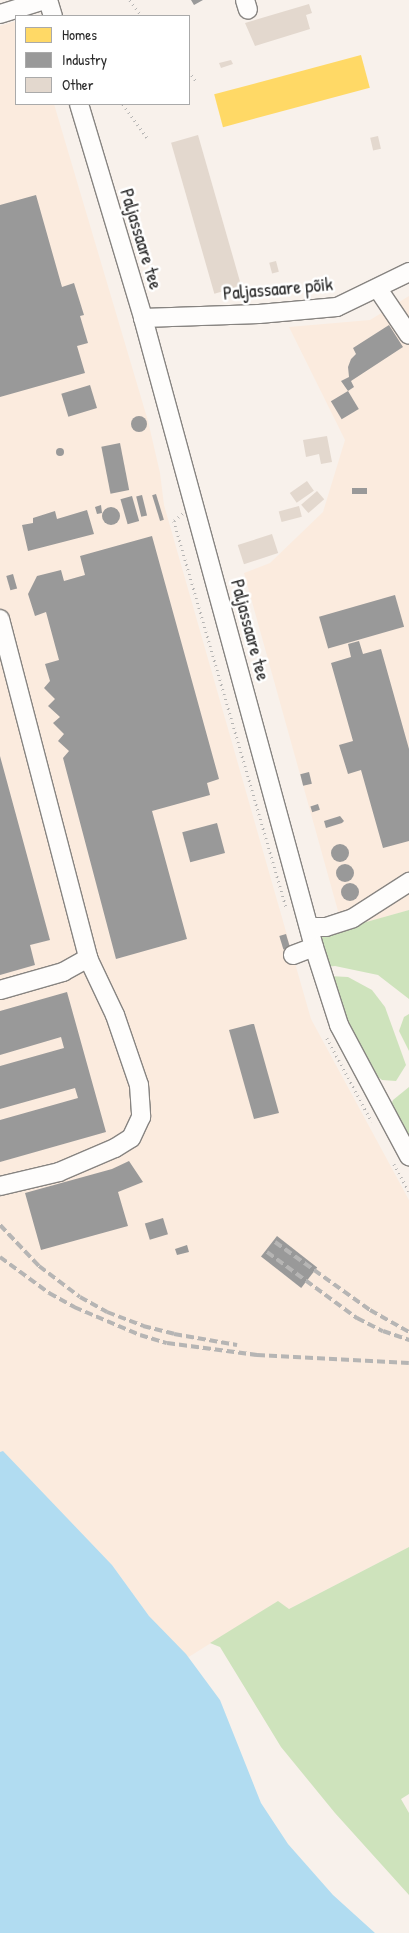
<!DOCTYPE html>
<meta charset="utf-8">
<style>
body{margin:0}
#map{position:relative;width:409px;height:1933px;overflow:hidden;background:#f8f1eb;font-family:"Patrick Hand",sans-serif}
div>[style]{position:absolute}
.built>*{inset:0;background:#fbebde}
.green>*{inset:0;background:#cee3bc}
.water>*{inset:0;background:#b1dcf1}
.homes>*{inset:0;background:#ffd966;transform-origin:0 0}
.industry>*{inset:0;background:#999;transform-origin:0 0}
.round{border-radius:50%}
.building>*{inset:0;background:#e3d8ce;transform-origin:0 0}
.path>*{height:2.5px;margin-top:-1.25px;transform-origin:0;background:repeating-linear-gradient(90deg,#b6b5b4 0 1px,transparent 0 5px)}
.roads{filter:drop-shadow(1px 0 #878481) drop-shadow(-1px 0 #878481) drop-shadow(0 1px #878481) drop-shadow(0 -1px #878481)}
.minor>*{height:18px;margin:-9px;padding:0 9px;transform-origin:9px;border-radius:9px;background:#fefdfc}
.rail>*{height:4px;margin-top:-2px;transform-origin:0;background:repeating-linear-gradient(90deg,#b6b5b4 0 8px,transparent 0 12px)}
span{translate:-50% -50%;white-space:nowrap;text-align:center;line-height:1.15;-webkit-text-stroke:5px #fff;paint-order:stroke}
.street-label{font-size:19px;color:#2b2b2b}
.legend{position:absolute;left:15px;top:15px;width:175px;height:90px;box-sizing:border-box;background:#fff;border:1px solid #aaa;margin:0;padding:6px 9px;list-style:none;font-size:15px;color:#2b2b2b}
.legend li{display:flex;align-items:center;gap:10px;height:25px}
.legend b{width:25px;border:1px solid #aaa}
</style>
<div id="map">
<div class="built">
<div style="clip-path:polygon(16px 21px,16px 104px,54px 104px,148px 421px,160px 473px,164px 505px,311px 1019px,409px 1200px,409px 1547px,289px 1609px,277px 1602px,187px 1658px,149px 1616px,112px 1565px,3px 1452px,0 1452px,0 26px)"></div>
<div style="clip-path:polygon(409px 296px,409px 910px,343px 929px,244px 573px,270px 563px,323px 512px,345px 440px,289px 327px,370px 320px)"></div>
</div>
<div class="green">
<div style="clip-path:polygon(409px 910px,409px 999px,378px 975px,335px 966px,326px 967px,320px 945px,321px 938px,327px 933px)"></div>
<div style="clip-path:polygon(329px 976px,348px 977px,372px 990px,385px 1007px,406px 1065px,396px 1081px,382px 1080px,368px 1069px,348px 1030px)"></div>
<div style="clip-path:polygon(409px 1014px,409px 1051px,399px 1031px,404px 1017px)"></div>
<div style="clip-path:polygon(409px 1087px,409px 1142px,390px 1108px,393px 1100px)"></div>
<div style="clip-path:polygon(409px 1547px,409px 1794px,401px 1799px,409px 1813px,409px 1895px,335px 1813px,281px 1747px,220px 1647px,210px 1643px,278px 1601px,289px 1609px)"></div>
</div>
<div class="water">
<div style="clip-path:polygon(3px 1451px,112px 1565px,149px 1616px,186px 1654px,220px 1700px,261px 1803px,288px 1844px,333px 1895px,375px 1933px,0 1933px,0 1452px)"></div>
</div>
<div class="homes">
<div style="left:361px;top:55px;width:34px;height:152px;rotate:75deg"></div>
</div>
<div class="industry">
<div style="clip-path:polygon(191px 0,203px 0,194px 5px)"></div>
<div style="clip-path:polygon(36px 195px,62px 287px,74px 283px,84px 315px,80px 316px,88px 343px,77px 346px,85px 373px,0 397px,0 205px)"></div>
<div style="clip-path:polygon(389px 325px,403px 347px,351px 381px,354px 387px,348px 391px,341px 381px,349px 377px,348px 367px,351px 359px,356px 354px,353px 348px)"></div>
<div style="left:90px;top:385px;width:24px;height:30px;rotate:73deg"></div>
<div style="left:348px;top:391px;width:21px;height:20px;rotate:59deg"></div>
<div class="round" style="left:131px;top:416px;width:16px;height:16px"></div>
<div style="left:120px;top:443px;width:48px;height:19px;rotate:79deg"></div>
<div class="round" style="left:56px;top:448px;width:8px;height:8px"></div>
<div style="left:367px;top:488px;width:6px;height:15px;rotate:90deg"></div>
<div style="left:156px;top:494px;width:27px;height:4px;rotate:73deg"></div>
<div style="left:142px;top:495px;width:21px;height:6px;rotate:76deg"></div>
<div style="left:132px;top:496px;width:26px;height:12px;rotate:74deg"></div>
<div style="clip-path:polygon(101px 505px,102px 513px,97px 514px,95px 507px)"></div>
<div class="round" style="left:102px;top:507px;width:18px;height:18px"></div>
<div style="clip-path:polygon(87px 510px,94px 534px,28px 551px,22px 525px,33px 523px,33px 518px,55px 511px,57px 519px)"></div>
<div style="clip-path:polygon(152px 536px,219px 779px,207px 783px,210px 795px,152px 811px,187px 939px,116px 959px,63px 758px,69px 751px,58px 741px,64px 734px,53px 723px,60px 717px,48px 706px,55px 699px,44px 688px,50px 681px,45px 664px,59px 660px,46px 612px,35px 616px,28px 594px,37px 576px,61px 570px,64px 581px,85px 575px,80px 556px)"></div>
<div style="left:13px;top:574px;width:15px;height:7px;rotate:74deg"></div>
<div style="left:395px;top:595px;width:33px;height:79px;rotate:74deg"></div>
<div style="clip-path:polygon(359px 641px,363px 654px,381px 649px,409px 749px,409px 841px,383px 848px,361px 770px,348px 774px,339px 745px,353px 741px,331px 663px,351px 657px,348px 644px)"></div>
<div style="clip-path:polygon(0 756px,50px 940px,30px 945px,35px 965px,0 975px)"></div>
<div style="left:309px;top:772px;width:12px;height:9px;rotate:76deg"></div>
<div style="left:318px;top:804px;width:6px;height:8px;rotate:72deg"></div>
<div style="clip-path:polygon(340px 816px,344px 821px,342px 823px,326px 828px,324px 821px)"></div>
<div style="left:217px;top:823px;width:31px;height:36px;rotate:75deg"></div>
<div class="round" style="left:331px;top:844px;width:18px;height:18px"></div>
<div class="round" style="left:336px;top:864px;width:18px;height:18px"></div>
<div class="round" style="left:341px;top:883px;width:18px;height:18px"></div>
<div style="left:286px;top:934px;width:14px;height:7px;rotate:73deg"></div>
<div style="clip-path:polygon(67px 992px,106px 1132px,0 1162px,0 1120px,78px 1098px,75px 1088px,0 1109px,0 1066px,64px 1048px,61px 1037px,0 1055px,0 1011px)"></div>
<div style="clip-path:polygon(252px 1024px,254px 1024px,279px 1113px,254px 1119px,229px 1030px)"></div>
<div style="clip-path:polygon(129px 1161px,143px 1182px,118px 1192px,128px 1226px,41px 1250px,25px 1193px,112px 1169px)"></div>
<div style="left:163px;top:1218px;width:17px;height:19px;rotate:73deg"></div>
<div style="left:277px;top:1236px;width:51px;height:26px;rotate:38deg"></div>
<div style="clip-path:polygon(187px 1245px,189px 1252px,177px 1255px,175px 1249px)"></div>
</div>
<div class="building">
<div style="clip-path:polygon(309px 4px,312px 13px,306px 15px,310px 29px,255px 46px,245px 23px)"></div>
<div style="clip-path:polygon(231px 60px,233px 64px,221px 68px,219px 63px)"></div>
<div style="left:198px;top:135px;width:157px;height:28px;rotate:74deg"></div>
<div style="left:378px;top:136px;width:13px;height:8px;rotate:77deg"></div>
<div style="left:276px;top:261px;width:11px;height:7px;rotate:75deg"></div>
<div style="clip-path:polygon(327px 436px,332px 462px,321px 464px,319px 454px,306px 457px,303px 440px)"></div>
<div style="left:307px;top:481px;width:12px;height:21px;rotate:55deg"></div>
<div style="left:317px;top:491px;width:11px;height:21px;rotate:49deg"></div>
<div style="left:299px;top:506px;width:11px;height:21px;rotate:75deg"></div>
<div style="left:272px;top:534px;width:20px;height:36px;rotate:72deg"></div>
</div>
<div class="path">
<div style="left:130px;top:0;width:20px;rotate:53deg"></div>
<div style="left:189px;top:71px;width:14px;rotate:54deg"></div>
<div style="left:123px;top:104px;width:44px;rotate:54.2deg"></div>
<div style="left:183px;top:514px;width:11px;rotate:142deg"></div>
<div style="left:174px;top:521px;width:402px;rotate:73.8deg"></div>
<div style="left:327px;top:1038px;width:95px;rotate:61.8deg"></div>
<div style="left:394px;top:1164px;width:31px;rotate:61deg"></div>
</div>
<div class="roads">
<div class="minor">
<div style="left:48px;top:0;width:17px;rotate:73deg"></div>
<div style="left:245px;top:0;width:10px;rotate:73deg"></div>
<div style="left:0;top:14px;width:47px;rotate:-17.3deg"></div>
<div style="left:79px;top:104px;width:223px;rotate:73.3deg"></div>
<div style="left:143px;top:318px;width:652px;rotate:74.79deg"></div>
<div style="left:314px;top:947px;width:82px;rotate:72.2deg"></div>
<div style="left:339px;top:1025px;width:149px;rotate:61.9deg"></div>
<div style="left:378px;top:289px;width:55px;rotate:56deg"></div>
<div style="left:143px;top:318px;width:116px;rotate:-2deg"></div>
<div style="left:259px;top:314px;width:78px;rotate:-5.1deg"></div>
<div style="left:337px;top:307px;width:80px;rotate:-25.9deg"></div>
<div style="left:0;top:619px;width:350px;rotate:75.4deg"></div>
<div style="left:88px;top:958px;width:63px;rotate:64.7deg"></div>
<div style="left:115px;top:1015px;width:74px;rotate:71.1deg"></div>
<div style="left:139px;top:1085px;width:32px;rotate:86deg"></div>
<div style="left:141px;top:1117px;width:23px;rotate:115deg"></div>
<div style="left:131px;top:1138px;width:19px;rotate:148deg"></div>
<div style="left:115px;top:1148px;width:61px;rotate:156.8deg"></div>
<div style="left:59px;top:1172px;width:61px;rotate:166.7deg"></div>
<div style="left:309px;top:927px;width:17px"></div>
<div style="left:326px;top:927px;width:28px;rotate:-18deg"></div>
<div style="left:353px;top:918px;width:67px;rotate:-32.7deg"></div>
<div style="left:293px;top:955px;width:22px;rotate:-21deg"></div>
<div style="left:0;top:990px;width:66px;rotate:-15.9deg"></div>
<div style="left:63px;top:972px;width:29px;rotate:-29deg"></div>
</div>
</div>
<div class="rail">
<div style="left:0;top:1225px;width:57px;rotate:46.4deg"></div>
<div style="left:39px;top:1266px;width:51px;rotate:37.1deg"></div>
<div style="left:80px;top:1297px;width:31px;rotate:29deg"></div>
<div style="left:107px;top:1312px;width:39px;rotate:21deg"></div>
<div style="left:143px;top:1326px;width:32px;rotate:14deg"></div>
<div style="left:174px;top:1334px;width:64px;rotate:9.9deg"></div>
<div style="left:275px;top:1242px;width:117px;rotate:35.6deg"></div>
<div style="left:370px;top:1310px;width:45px;rotate:29.4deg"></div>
<div style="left:267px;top:1252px;width:112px;rotate:36.3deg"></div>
<div style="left:357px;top:1318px;width:29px;rotate:27deg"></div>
<div style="left:383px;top:1331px;width:28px;rotate:19deg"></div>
<div style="left:0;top:1257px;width:61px;rotate:36.3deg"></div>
<div style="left:49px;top:1293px;width:29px;rotate:29deg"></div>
<div style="left:74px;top:1307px;width:72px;rotate:23deg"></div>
<div style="left:140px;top:1335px;width:28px;rotate:17deg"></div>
<div style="left:167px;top:1343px;width:91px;rotate:7.6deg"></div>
<div style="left:257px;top:1355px;width:152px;rotate:3deg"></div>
</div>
<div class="street-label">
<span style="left:141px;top:239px;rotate:73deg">Paljassaare tee</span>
<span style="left:278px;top:289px;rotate:-5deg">Paljassaare põik</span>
<span style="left:250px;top:630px;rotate:75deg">Paljassaare tee</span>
</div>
<ul class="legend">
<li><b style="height:14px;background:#ffd966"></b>Homes</li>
<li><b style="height:14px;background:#999"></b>Industry</li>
<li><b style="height:14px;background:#e3d8ce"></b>Other</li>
</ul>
</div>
